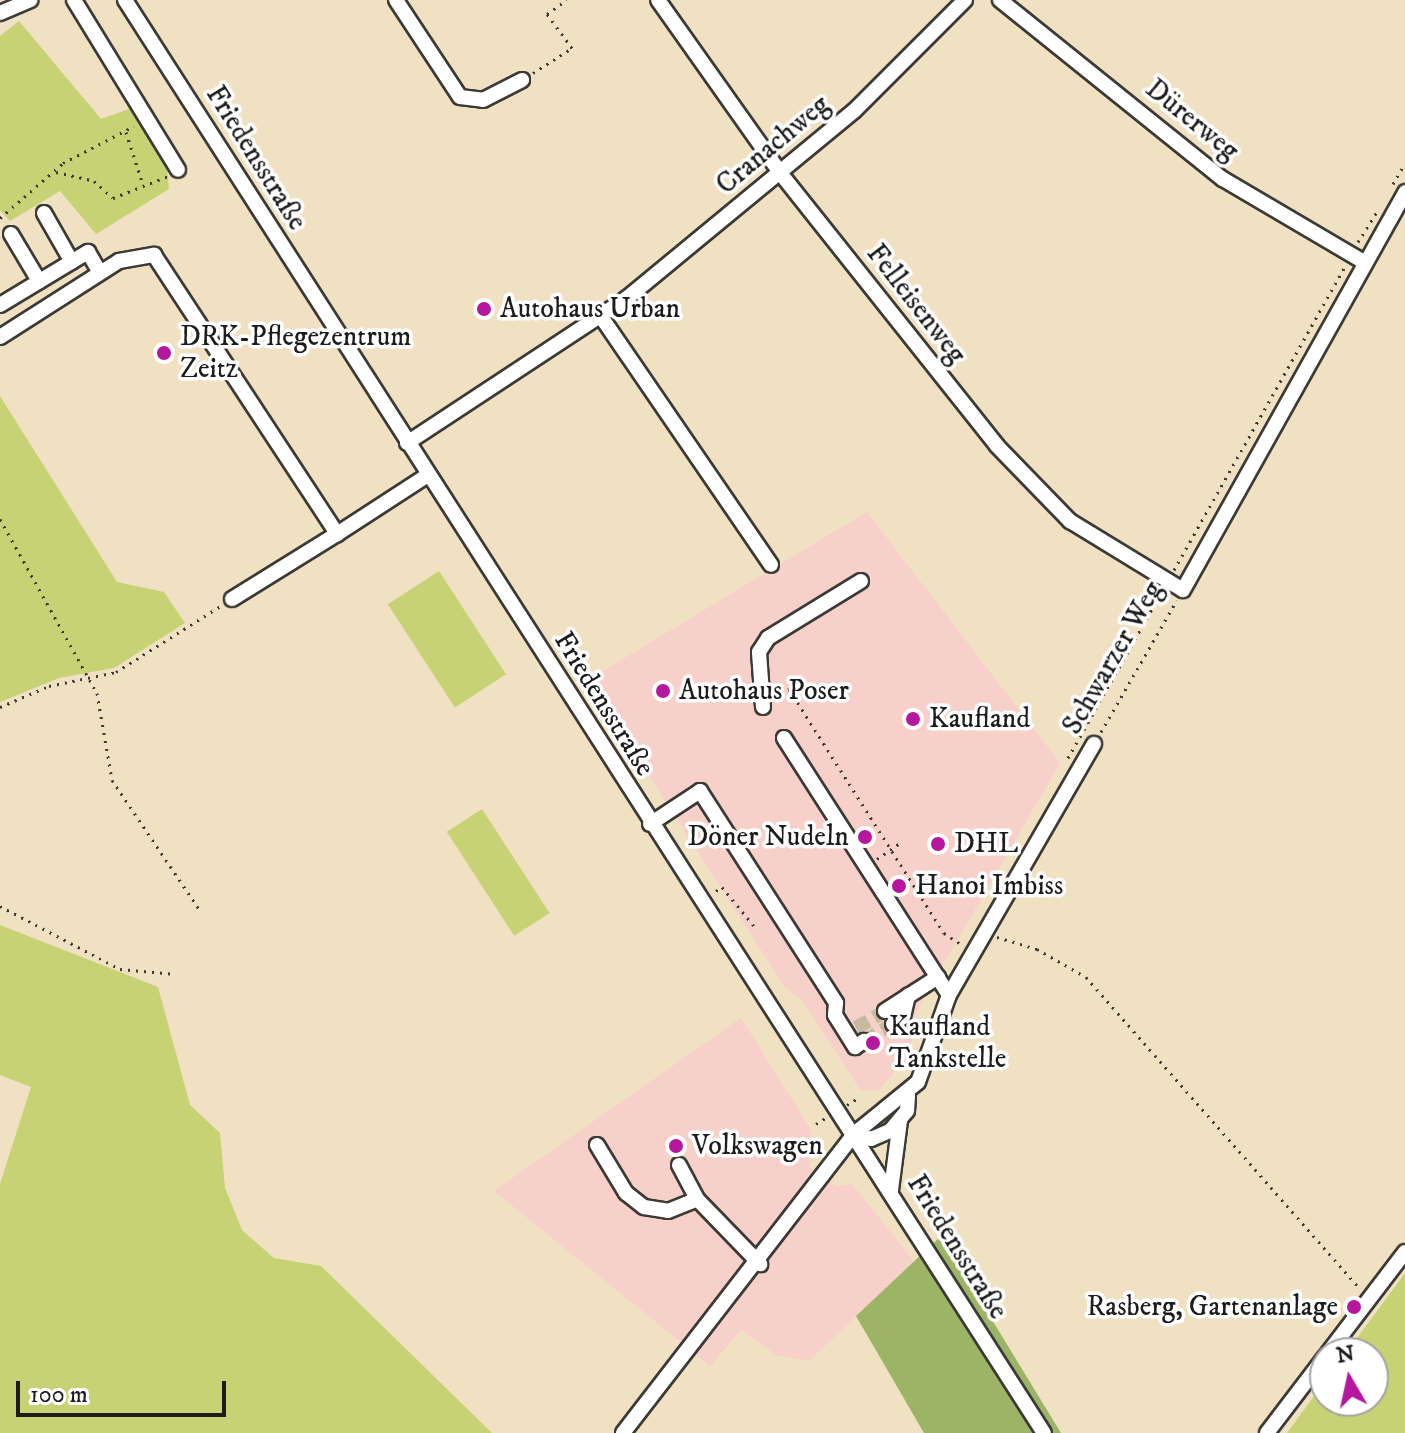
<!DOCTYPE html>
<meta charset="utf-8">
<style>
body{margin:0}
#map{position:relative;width:1405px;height:1433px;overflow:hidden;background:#f0e1c3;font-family:"IM FELL DW Pica",serif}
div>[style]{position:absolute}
.built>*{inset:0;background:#f7d0ca}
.green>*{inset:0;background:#c6d274;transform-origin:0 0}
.forest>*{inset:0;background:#9cb466}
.minor-tunnel>*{height:14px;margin-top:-7px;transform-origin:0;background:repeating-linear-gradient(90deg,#c6baa2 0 14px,transparent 0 21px)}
.path>*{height:3px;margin-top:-1.5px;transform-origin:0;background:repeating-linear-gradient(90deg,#3c3a35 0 2px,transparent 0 8px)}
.roads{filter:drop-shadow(2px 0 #3c3a35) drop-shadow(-2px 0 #3c3a35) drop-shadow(0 2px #3c3a35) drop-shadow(0 -2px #3c3a35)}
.minor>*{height:14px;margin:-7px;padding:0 7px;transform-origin:7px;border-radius:7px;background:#fff}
.dots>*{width:22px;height:22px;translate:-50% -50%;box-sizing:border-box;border:4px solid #fff;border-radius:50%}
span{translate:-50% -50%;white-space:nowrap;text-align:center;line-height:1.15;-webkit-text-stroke:7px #fff;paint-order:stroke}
.street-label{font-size:28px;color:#1c1c1c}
.poi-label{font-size:28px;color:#1c1c1c}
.left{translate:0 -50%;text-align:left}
.right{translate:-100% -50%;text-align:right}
.north{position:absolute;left:1309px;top:1337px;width:80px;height:80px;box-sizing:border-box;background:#fff;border:2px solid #a4a4a4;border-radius:50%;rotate:351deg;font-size:22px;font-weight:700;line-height:32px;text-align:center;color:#1c1c1c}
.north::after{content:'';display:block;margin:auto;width:28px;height:36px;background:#b5179e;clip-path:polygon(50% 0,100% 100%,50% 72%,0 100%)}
.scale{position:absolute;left:16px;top:1381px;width:210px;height:36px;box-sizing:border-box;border:4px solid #1c1c1c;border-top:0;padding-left:10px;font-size:24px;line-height:28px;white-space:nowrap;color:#1c1c1c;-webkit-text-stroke:6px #fff;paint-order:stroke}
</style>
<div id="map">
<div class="built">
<div style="clip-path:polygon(867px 512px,1060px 763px,917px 1010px,909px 1057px,878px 1090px,861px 1091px,803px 1002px,784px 986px,588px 680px)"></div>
<div style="clip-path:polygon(741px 1018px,811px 1130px,809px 1167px,836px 1186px,852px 1184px,914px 1261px,809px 1361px,776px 1355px,741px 1330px,710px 1366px,494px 1191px)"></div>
</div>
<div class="green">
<div style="clip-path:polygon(19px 21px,101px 119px,140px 105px,141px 122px,167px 168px,169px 189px,96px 234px,60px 191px,10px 221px,0 210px,0 36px)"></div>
<div style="clip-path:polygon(0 396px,117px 582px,164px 592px,185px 623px,114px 668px,59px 678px,0 702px)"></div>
<div style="left:439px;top:571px;width:123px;height:61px;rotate:57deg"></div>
<div style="left:482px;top:809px;width:124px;height:42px;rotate:57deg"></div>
<div style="clip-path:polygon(0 925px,158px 987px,190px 1105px,220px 1133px,225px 1188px,242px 1230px,274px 1258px,321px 1266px,492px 1433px,0 1433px,0 1184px,31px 1087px,0 1075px)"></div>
<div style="clip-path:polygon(1405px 1273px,1405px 1433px,1287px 1433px,1325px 1381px,1325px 1401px,1373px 1401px,1373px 1353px,1346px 1353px)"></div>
</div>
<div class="forest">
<div style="clip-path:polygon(941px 1236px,1061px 1433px,924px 1433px,856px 1316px)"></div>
</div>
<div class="minor-tunnel">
<div style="left:856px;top:1028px;width:34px;rotate:-30deg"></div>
<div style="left:864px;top:1041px;width:34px;rotate:-30deg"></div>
</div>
<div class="path">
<div style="left:533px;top:73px;width:46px;rotate:-32.7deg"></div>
<div style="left:572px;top:48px;width:42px;rotate:-126.3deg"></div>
<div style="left:547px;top:14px;width:24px;rotate:-36deg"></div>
<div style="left:126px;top:132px;width:56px;rotate:72.2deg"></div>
<div style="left:56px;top:172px;width:39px;rotate:13deg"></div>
<div style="left:94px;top:181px;width:25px;rotate:42deg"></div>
<div style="left:113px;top:198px;width:59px;rotate:-21.8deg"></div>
<div style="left:1393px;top:184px;width:24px;rotate:-60deg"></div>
<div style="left:0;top:218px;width:84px;rotate:-41.1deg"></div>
<div style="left:63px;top:163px;width:80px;rotate:-27.5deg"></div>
<div style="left:1358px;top:242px;width:36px;rotate:-58deg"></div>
<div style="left:0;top:519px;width:199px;rotate:60.9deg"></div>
<div style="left:97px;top:693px;width:88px;rotate:80.2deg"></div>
<div style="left:112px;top:780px;width:156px;rotate:56deg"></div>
<div style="left:1174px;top:570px;width:348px;rotate:-60.6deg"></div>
<div style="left:775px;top:699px;width:17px;rotate:-36deg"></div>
<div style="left:789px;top:689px;width:289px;rotate:57.6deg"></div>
<div style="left:944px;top:933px;width:22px;rotate:34deg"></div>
<div style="left:0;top:707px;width:53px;rotate:-23.2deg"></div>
<div style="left:49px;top:686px;width:68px;rotate:-11.8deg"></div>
<div style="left:116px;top:672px;width:125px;rotate:-32.3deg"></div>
<div style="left:1101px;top:732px;width:152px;rotate:-60.1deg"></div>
<div style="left:1068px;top:758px;width:192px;rotate:-60.6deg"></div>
<div style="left:877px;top:859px;width:28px;rotate:-35deg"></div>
<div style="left:716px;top:891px;width:7px;rotate:-34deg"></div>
<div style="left:722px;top:887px;width:50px;rotate:50.6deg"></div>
<div style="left:0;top:906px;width:136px;rotate:27.7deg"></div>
<div style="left:120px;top:969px;width:56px;rotate:5.1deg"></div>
<div style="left:997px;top:937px;width:42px;rotate:16.7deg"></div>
<div style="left:1037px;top:949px;width:56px;rotate:29.7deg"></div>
<div style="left:1086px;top:977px;width:414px;rotate:48.7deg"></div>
<div style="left:847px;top:1105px;width:13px;rotate:-32deg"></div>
<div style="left:816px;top:1124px;width:13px;rotate:-32deg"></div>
</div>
<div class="roads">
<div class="minor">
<div style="left:74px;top:0;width:199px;rotate:58.5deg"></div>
<div style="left:125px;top:0;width:1702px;rotate:57.33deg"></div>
<div style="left:396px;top:0;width:116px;rotate:56.6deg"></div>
<div style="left:460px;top:97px;width:23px;rotate:7deg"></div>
<div style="left:483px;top:100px;width:44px;rotate:-27.1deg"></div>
<div style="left:658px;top:0;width:213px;rotate:54.7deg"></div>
<div style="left:781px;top:174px;width:347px;rotate:51.5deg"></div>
<div style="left:997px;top:446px;width:105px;rotate:45.8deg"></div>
<div style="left:1070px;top:521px;width:132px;rotate:31.4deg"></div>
<div style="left:1183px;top:590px;width:456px;rotate:-60.8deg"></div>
<div style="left:1000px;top:0;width:286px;rotate:38.8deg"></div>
<div style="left:1223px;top:179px;width:164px;rotate:30.5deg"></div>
<div style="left:0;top:13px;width:33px;rotate:-23deg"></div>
<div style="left:44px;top:213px;width:56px;rotate:60.3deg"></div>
<div style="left:11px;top:234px;width:55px;rotate:59.2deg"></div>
<div style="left:0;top:305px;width:103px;rotate:-31.1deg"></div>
<div style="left:88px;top:252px;width:24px;rotate:60deg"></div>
<div style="left:602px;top:318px;width:299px;rotate:55.6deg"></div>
<div style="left:0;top:337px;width:141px;rotate:-32.6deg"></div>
<div style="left:119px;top:261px;width:36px;rotate:-10deg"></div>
<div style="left:154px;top:255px;width:334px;rotate:56.7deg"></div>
<div style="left:337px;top:534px;width:108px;rotate:-33deg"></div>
<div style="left:407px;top:443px;width:263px;rotate:-33.4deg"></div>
<div style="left:627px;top:298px;width:294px;rotate:-39.5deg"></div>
<div style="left:854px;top:111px;width:157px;rotate:-45deg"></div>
<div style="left:232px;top:599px;width:123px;rotate:-31.8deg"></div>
<div style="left:763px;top:707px;width:55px;rotate:-94.2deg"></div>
<div style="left:759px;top:652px;width:17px;rotate:-57deg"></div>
<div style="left:768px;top:638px;width:109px;rotate:-31.5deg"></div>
<div style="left:784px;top:738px;width:305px;rotate:57.3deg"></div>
<div style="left:650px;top:824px;width:60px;rotate:-33.4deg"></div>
<div style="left:700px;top:791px;width:252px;rotate:57.3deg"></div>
<div style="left:836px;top:1003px;width:12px;rotate:95deg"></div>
<div style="left:835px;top:1015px;width:38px;rotate:58deg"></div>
<div style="left:855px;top:1047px;width:11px;rotate:-34deg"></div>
<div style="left:885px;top:1011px;width:63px;rotate:-32.7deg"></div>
<div style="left:893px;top:1024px;width:12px;rotate:-35deg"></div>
<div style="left:903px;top:1017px;width:22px;rotate:-77deg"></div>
<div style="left:854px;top:1134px;width:18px;rotate:16deg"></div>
<div style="left:871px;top:1139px;width:21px;rotate:-23deg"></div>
<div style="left:890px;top:1131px;width:26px;rotate:-50deg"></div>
<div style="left:907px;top:1111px;width:15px;rotate:-86deg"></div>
<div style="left:597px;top:1145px;width:56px;rotate:58.9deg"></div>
<div style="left:626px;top:1193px;width:23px;rotate:38deg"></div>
<div style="left:644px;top:1207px;width:24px;rotate:9deg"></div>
<div style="left:668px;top:1211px;width:31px;rotate:-22deg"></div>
<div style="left:679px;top:1165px;width:38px;rotate:62deg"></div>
<div style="left:697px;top:1199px;width:91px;rotate:45.9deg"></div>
<div style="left:891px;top:1190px;width:70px;rotate:-82.6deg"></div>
<div style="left:1328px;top:1353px;width:127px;rotate:-52.7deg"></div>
<div style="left:623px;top:1433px;width:378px;rotate:-52.3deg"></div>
<div style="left:854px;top:1134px;width:82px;rotate:-39.1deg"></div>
<div style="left:918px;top:1082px;width:92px;rotate:-70.4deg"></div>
<div style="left:949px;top:995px;width:290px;rotate:-60deg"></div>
<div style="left:1267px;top:1433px;width:96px;rotate:-52.7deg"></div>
</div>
</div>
<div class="dots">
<div style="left:484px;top:309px;background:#b5179e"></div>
<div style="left:164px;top:353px;background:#b5179e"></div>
<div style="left:663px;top:691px;background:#b5179e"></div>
<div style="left:913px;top:719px;background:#b5179e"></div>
<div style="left:865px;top:837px;background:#b5179e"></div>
<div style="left:938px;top:844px;background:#b5179e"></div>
<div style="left:899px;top:886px;background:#b5179e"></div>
<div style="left:873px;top:1043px;background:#b5179e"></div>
<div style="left:676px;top:1146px;background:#b5179e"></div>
<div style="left:1354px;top:1307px;background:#b5179e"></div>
</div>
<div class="street-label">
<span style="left:1192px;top:120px;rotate:39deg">Dürerweg</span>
<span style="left:773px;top:145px;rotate:-40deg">Cranachweg</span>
<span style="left:256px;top:158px;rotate:58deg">Friedensstraße</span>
<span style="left:916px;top:304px;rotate:52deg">Felleisenweg</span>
<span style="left:1113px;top:658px;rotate:-60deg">Schwarzer Weg</span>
<span style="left:604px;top:704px;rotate:58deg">Friedensstraße</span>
<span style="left:957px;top:1247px;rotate:58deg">Friedensstraße</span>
</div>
<div class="poi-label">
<span class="left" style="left:500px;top:309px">Autohaus Urban</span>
<span class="left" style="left:180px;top:353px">DRK-Pflegezentrum<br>Zeitz</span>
<span class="left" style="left:679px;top:691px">Autohaus Poser</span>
<span class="left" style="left:929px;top:719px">Kaufland</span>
<span class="right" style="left:849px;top:837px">Döner Nudeln</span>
<span class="left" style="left:954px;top:844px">DHL</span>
<span class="left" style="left:915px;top:886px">Hanoi Imbiss</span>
<span class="left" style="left:889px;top:1043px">Kaufland<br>Tankstelle</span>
<span class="left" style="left:692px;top:1146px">Volkswagen</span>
<span class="right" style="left:1338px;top:1307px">Rasberg, Gartenanlage</span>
</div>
<div class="north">N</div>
<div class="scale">100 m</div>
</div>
